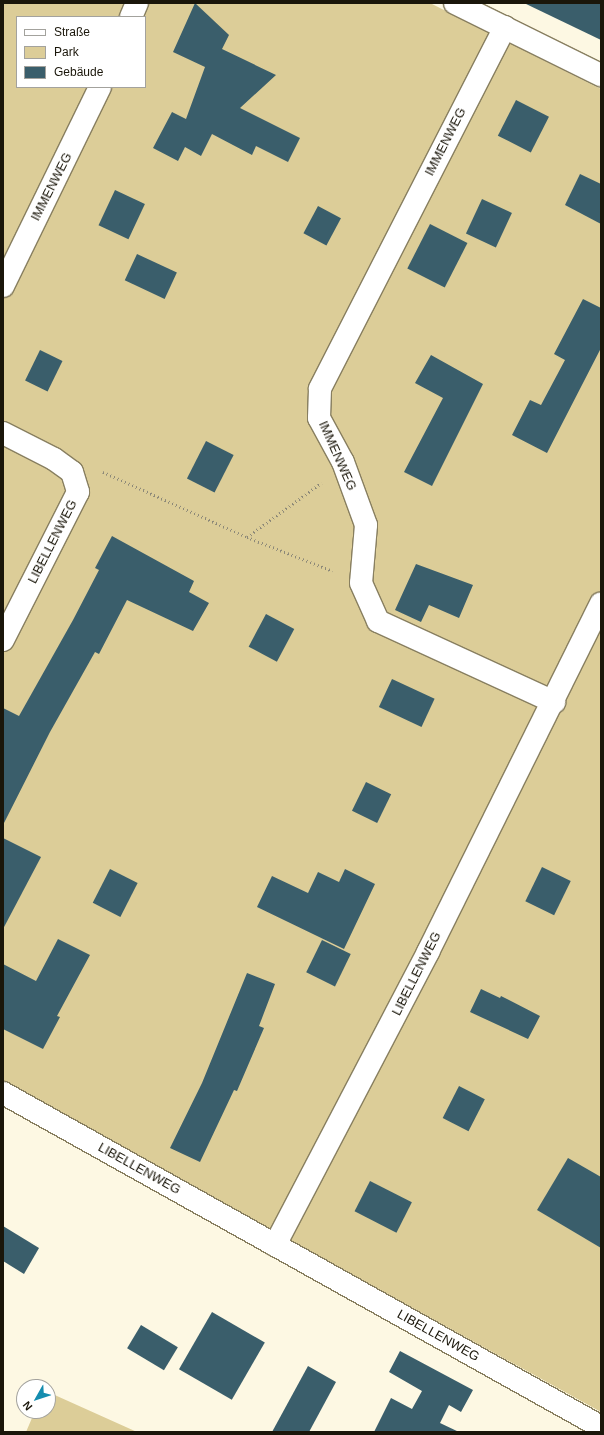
<!DOCTYPE html>
<meta charset="utf-8">
<style>
body{margin:0}
#map{position:relative;width:604px;height:1435px;overflow:hidden;background:#fdf8e3;font-family:Arial,sans-serif}
div>[style]{position:absolute}
.green>*{inset:0;background:#dccd98}
.building>*{inset:0;background:#3a5e6b;transform-origin:0 0}
.path>*{height:2.5px;margin-top:-1.25px;transform-origin:0;background:repeating-linear-gradient(90deg,#8d8978 0 1px,transparent 0 4px)}
.roads{filter:drop-shadow(1px 0 #887f60) drop-shadow(-1px 0 #887f60) drop-shadow(0 1px #887f60) drop-shadow(0 -1px #887f60)}
.minor>*{height:22px;margin:-11px;padding:0 11px;transform-origin:11px;border-radius:11px;background:#fff}
span{translate:-50% -50%;white-space:nowrap;text-align:center;line-height:1.15;-webkit-text-stroke:4px #fff;paint-order:stroke}
.street-label{font-size:13px;color:#1a160a}
.frame{position:absolute;inset:0;border:4px solid #1a160a;pointer-events:none}
.legend{position:absolute;left:16px;top:16px;width:130px;height:72px;box-sizing:border-box;background:#fff;border:1px solid #a3a29d;margin:0;padding:5px 7px;list-style:none;font-size:12px;color:#1a160a}
.legend li{display:flex;align-items:center;gap:8px;height:20px}
.legend b{width:20px;border:1px solid #a3a29d}
.north{position:absolute;left:16px;top:1379px;width:40px;height:40px;box-sizing:border-box;background:#fff;border:1px solid #a3a29d;border-radius:50%;rotate:231deg;font-size:11px;font-weight:700;line-height:16px;text-align:center;color:#1a160a}
.north::after{content:'';display:block;margin:auto;width:14px;height:18px;background:#158daf;clip-path:polygon(50% 0,100% 100%,50% 72%,0 100%)}
</style>
<div id="map">
<div class="green">
<div style="clip-path:polygon(evenodd,3px 3px,430px 3px,601px 89px,601px 1412px,3px 1081px,3px 3px,17px 17px,145px 17px,145px 87px,17px 87px,17px 17px)"></div>
<div style="clip-path:polygon(48px 1392px,137px 1432px,26px 1432px,35px 1411px,48px 1411px)"></div>
</div>
<div class="building">
<div style="clip-path:polygon(195px 3px,229px 35px,222px 49px,276px 75px,240px 108px,300px 138px,288px 162px,256px 146px,252px 155px,212px 134px,201px 156px,185px 147px,178px 161px,153px 148px,172px 112px,186px 119px,205px 67px,173px 52px)"></div>
<div style="clip-path:polygon(524px 3px,601px 3px,601px 40px)"></div>
<div style="left:516px;top:100px;width:37px;height:40px;rotate:27deg"></div>
<div style="clip-path:polygon(580px 174px,601px 184px,601px 224px,565px 205px)"></div>
<div style="left:115px;top:190px;width:33px;height:39px;rotate:25deg"></div>
<div style="left:482px;top:199px;width:33px;height:38px;rotate:25deg"></div>
<div style="left:318px;top:206px;width:26px;height:31px;rotate:28deg"></div>
<div style="left:430px;top:224px;width:42px;height:50px;rotate:27deg"></div>
<div style="left:137px;top:254px;width:44px;height:29px;rotate:25deg"></div>
<div style="clip-path:polygon(583px 299px,601px 308px,601px 348px,547px 453px,512px 435px,530px 400px,541px 405px,565px 360px,554px 354px)"></div>
<div style="left:40px;top:350px;width:25px;height:34px;rotate:26deg"></div>
<div style="clip-path:polygon(431px 355px,483px 384px,432px 486px,404px 472px,443px 398px,415px 383px)"></div>
<div style="left:206px;top:441px;width:31px;height:42px;rotate:27deg"></div>
<div style="clip-path:polygon(112px 536px,194px 581px,189px 592px,209px 603px,193px 631px,127px 600px,99px 654px,95px 652px,50px 732px,3px 825px,3px 708px,19px 716px,73px 620px,99px 570px,95px 568px)"></div>
<div style="clip-path:polygon(416px 564px,473px 585px,459px 618px,429px 605px,421px 622px,395px 610px)"></div>
<div style="left:266px;top:614px;width:32px;height:37px;rotate:28deg"></div>
<div style="left:392px;top:679px;width:47px;height:31px;rotate:25deg"></div>
<div style="left:366px;top:782px;width:28px;height:32px;rotate:26deg"></div>
<div style="clip-path:polygon(3px 838px,41px 857px,3px 929px)"></div>
<div style="left:542px;top:867px;width:32px;height:38px;rotate:26deg"></div>
<div style="left:110px;top:869px;width:31px;height:38px;rotate:27deg"></div>
<div style="clip-path:polygon(345px 869px,375px 884px,344px 949px,257px 907px,272px 876px,308px 893px,318px 872px,339px 882px)"></div>
<div style="clip-path:polygon(58px 939px,90px 955px,57px 1016px,60px 1017px,43px 1049px,3px 1029px,3px 964px,36px 981px)"></div>
<div style="left:322px;top:940px;width:32px;height:36px;rotate:26deg"></div>
<div style="clip-path:polygon(247px 973px,275px 984px,259px 1026px,264px 1028px,237px 1091px,234px 1090px,200px 1162px,170px 1148px,202px 1083px)"></div>
<div style="clip-path:polygon(481px 989px,500px 998px,501px 996px,540px 1016px,528px 1039px,470px 1012px)"></div>
<div style="left:459px;top:1086px;width:29px;height:36px;rotate:27deg"></div>
<div style="clip-path:polygon(568px 1158px,601px 1177px,601px 1248px,537px 1210px)"></div>
<div style="left:370px;top:1181px;width:47px;height:34px;rotate:27deg"></div>
<div style="clip-path:polygon(3px 1226px,39px 1248px,24px 1274px,3px 1261px)"></div>
<div style="left:212px;top:1312px;width:61px;height:66px;rotate:30deg"></div>
<div style="left:141px;top:1325px;width:43px;height:27px;rotate:31deg"></div>
<div style="clip-path:polygon(400px 1351px,473px 1390px,461px 1412px,449px 1405px,440px 1423px,459px 1432px,374px 1432px,391px 1398px,412px 1409px,422px 1391px,389px 1372px)"></div>
<div style="clip-path:polygon(308px 1366px,336px 1382px,309px 1432px,272px 1432px)"></div>
</div>
<div class="path">
<div style="left:103px;top:472px;width:158px;rotate:24.3deg"></div>
<div style="left:247px;top:537px;width:92px;rotate:21.6deg"></div>
<div style="left:247px;top:537px;width:92px;rotate:-36.1deg"></div>
</div>
<div class="roads">
<div class="minor">
<div style="left:455px;top:3px;width:163px;rotate:26.3deg"></div>
<div style="left:131px;top:17px;width:15px;rotate:-67deg"></div>
<div style="left:505px;top:27px;width:407px;rotate:117.1deg"></div>
<div style="left:320px;top:389px;width:29px;rotate:92deg"></div>
<div style="left:319px;top:418px;width:50px;rotate:61.4deg"></div>
<div style="left:343px;top:462px;width:67px;rotate:69.9deg"></div>
<div style="left:366px;top:525px;width:58px;rotate:94.9deg"></div>
<div style="left:361px;top:583px;width:42px;rotate:65.9deg"></div>
<div style="left:378px;top:621px;width:194px;rotate:24.7deg"></div>
<div style="left:3px;top:286px;width:221px;rotate:-64deg"></div>
<div style="left:3px;top:433px;width:57px;rotate:27deg"></div>
<div style="left:54px;top:459px;width:22px;rotate:36deg"></div>
<div style="left:72px;top:472px;width:21px;rotate:73deg"></div>
<div style="left:78px;top:492px;width:166px;rotate:116.9deg"></div>
<div style="left:3px;top:1093px;width:685px;rotate:29.18deg"></div>
<div style="left:275px;top:1245px;width:331px;rotate:-62.4deg"></div>
<div style="left:428px;top:952px;width:389px;rotate:-63.6deg"></div>
</div>
</div>
<div class="street-label">
<span style="left:446px;top:142px;rotate:-63deg">IMMENWEG</span>
<span style="left:52px;top:187px;rotate:-63deg">IMMENWEG</span>
<span style="left:337px;top:456px;rotate:66deg">IMMENWEG</span>
<span style="left:53px;top:542px;rotate:-63deg">LIBELLENWEG</span>
<span style="left:417px;top:974px;rotate:-63deg">LIBELLENWEG</span>
<span style="left:139px;top:1169px;rotate:29deg">LIBELLENWEG</span>
<span style="left:438px;top:1336px;rotate:29deg">LIBELLENWEG</span>
</div>
<div class="frame"></div>
<ul class="legend">
<li><b style="height:5px;background:#fff"></b>Straße</li>
<li><b style="height:11px;background:#dccd98"></b>Park</li>
<li><b style="height:11px;background:#3a5e6b"></b>Gebäude</li>
</ul>
<div class="north">N</div>
</div>
